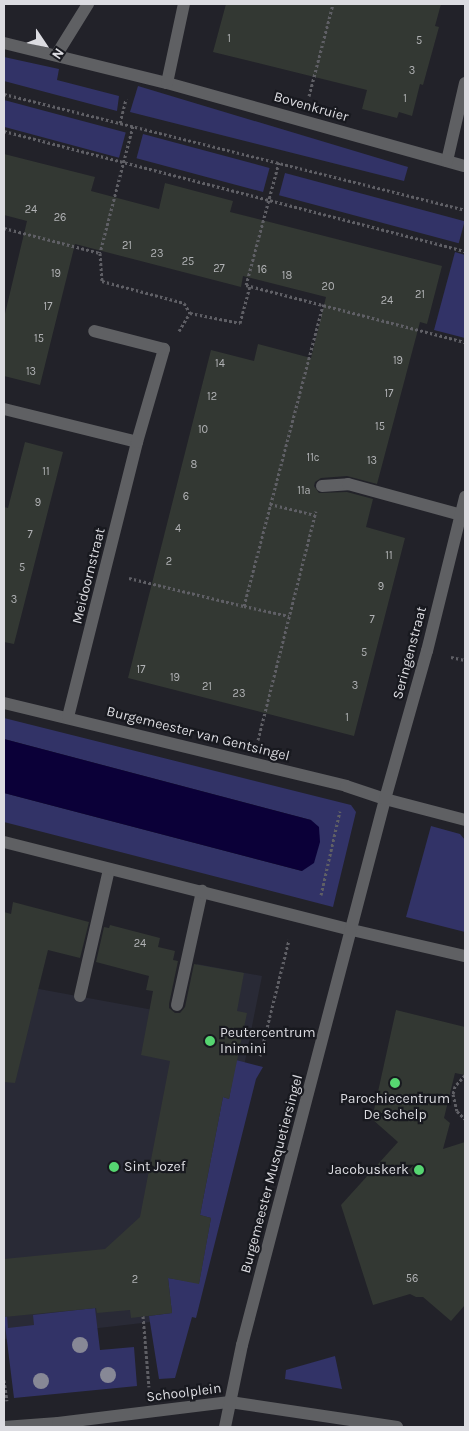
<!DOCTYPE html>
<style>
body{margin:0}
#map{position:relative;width:469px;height:1431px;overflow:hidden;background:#222229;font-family:Karla,sans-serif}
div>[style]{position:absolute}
.built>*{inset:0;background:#292a36}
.green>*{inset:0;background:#323367;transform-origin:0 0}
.water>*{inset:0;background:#0b0038}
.building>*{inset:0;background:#333833}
.path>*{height:3px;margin-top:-1.5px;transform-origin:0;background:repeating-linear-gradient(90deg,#5f5f65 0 2.5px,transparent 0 5px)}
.lane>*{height:12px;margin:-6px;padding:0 6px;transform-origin:6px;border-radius:6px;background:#5f6063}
.street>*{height:12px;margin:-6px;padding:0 6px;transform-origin:6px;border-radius:6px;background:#5f6063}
.trees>*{width:16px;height:16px;margin:-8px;border-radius:50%;background:#878896}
.dots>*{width:14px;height:14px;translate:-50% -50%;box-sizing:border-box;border:2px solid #18191f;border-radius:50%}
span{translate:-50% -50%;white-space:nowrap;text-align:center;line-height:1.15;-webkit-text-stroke:4.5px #18191f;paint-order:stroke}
.number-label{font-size:11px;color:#b2b3b6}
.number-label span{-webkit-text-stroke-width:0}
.street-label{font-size:14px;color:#dcdce1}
.poi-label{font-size:14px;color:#dcdce1}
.left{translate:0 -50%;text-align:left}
.right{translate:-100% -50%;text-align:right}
.frame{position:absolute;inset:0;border:5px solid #dcdce1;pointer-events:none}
.north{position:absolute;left:20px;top:20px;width:50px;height:50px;-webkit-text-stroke:4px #18191f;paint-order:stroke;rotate:124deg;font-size:14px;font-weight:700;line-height:20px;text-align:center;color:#dcdce1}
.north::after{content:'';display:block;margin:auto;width:18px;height:22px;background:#dcdce1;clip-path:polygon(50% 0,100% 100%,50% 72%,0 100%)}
</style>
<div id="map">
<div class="built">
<div style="clip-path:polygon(197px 964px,262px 976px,194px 1317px,4px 1339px,4px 980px,39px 989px,186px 1016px)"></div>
</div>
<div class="green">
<div style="clip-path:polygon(4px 57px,59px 69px,57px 80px,119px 96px,117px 111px,4px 81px)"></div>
<div style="clip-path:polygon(138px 86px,408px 167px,404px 181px,130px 112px)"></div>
<div style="left:4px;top:100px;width:126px;height:26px;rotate:15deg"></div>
<div style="left:143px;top:134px;width:131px;height:25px;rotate:15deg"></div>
<div style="left:285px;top:173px;width:186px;height:23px;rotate:15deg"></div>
<div style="clip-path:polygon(455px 252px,465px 255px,465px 338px,434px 330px)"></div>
<div style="clip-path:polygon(4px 718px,351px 805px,356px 812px,333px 907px,4px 822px,4px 793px,302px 871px,311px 820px,4px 739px)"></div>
<div style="clip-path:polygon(431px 826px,460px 834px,465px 840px,465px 932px,406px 917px)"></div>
<div style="clip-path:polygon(236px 1060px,263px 1067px,256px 1079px,196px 1318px,192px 1317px,175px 1378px,159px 1379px,149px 1316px,172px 1313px,168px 1278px,199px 1283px,211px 1218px,200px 1215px,223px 1097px,229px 1099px)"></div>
<div style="clip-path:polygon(95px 1308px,100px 1350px,134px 1347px,137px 1386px,14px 1398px,4px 1317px,7px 1316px,8px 1328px,34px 1325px,33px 1315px)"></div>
<div style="clip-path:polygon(335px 1356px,342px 1389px,285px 1379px,286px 1370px)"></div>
</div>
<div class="water">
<div style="clip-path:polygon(4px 739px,311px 820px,319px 827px,320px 842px,314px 863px,302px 871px,4px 793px)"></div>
</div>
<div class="building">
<div style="clip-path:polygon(226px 4px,441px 4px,435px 26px,439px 27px,423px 85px,420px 84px,412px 116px,399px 112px,397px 118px,362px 109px,367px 90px,213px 52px)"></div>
<div style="clip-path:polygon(4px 154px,95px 177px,91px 191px,159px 209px,165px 183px,233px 201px,230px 212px,442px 266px,427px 324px,420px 322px,377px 484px,347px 476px,321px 478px,315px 482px,314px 486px,319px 493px,347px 492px,373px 499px,366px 527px,405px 538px,354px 736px,128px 678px,211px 350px,254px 361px,258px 344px,311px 358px,326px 297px,243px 276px,241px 287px,75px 244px,40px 385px,4px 376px,4px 318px,27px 221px,4px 215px)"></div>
<div style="clip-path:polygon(25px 442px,63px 452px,14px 644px,4px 642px,4px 507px,8px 508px)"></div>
<div style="clip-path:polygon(13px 902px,89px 922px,80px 958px,48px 950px,15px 1083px,4px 1082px,4px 912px,11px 914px)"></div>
<div style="clip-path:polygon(110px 925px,160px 938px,158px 947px,175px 951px,173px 960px,178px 961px,169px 1004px,169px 1008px,175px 1013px,180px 1013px,185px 1007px,194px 964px,244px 973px,237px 1011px,247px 1013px,229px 1099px,223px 1097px,200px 1215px,211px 1218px,199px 1284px,168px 1278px,172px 1313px,131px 1318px,130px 1310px,97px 1313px,96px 1308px,4px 1317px,4px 1259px,105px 1249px,140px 1217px,170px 1061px,141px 1055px,153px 991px,146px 990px,149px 976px,96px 962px,104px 927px,109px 928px)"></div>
<div style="clip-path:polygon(396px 1010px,465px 1027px,465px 1075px,455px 1073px,444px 1118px,450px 1123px,443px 1149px,465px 1142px,465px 1305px,451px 1321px,423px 1297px,416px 1297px,410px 1294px,373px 1305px,341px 1205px,398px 1142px,372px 1119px)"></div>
</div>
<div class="path">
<div style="left:4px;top:94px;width:475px;rotate:14.1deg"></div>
<div style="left:309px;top:96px;width:95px;rotate:-75.4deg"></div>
<div style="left:120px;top:123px;width:25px;rotate:-76deg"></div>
<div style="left:133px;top:126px;width:131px;rotate:104.6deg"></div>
<div style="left:100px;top:253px;width:28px;rotate:86deg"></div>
<div style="left:102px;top:281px;width:85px;rotate:15deg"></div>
<div style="left:184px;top:303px;width:12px;rotate:59deg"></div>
<div style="left:190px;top:313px;width:51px;rotate:11.3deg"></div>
<div style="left:240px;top:323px;width:38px;rotate:-75deg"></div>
<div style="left:4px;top:131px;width:476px;rotate:14.6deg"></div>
<div style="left:279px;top:162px;width:127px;rotate:105deg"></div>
<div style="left:246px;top:285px;width:226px;rotate:14.6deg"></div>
<div style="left:4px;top:228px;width:99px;rotate:14.6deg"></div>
<div style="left:179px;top:331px;width:21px;rotate:-59deg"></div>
<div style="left:270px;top:504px;width:46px;rotate:13.7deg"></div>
<div style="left:129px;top:578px;width:118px;rotate:13.7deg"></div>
<div style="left:244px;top:606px;width:312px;rotate:-75.3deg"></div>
<div style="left:244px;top:606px;width:46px;rotate:12.5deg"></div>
<div style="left:451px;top:657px;width:14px;rotate:12deg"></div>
<div style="left:258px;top:740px;width:236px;rotate:-75.8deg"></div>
<div style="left:321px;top:895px;width:86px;rotate:-77.3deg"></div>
<div style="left:260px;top:1056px;width:120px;rotate:-76deg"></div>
<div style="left:465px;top:1075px;width:15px;rotate:132deg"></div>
<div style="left:455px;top:1086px;width:8px;rotate:104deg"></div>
<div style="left:453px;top:1094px;width:17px;rotate:77deg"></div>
<div style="left:457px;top:1111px;width:11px;rotate:45deg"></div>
<div style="left:143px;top:1316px;width:71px;rotate:85.2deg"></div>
<div style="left:4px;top:1380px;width:21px;rotate:82deg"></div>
</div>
<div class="lane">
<div style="left:80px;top:996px;width:130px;rotate:-77.1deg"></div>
<div style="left:177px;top:1005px;width:117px;rotate:-77.6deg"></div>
</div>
<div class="street">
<div style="left:4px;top:43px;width:168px;rotate:13.8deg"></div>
<div style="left:167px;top:83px;width:309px;rotate:15.6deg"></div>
<div style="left:57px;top:54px;width:59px;rotate:-58.2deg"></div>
<div style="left:167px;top:83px;width:81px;rotate:-77.9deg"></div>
<div style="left:447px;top:161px;width:80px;rotate:-77deg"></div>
<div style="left:4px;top:409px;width:137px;rotate:13.9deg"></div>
<div style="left:322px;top:486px;width:26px;rotate:-4deg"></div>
<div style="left:348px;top:484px;width:117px;rotate:15.3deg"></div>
<div style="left:4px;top:703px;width:352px;rotate:13.6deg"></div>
<div style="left:346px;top:786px;width:41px;rotate:18.4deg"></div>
<div style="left:385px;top:799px;width:83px;rotate:14.7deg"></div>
<div style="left:68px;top:717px;width:284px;rotate:-75.9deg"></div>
<div style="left:137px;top:442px;width:97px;rotate:-73.8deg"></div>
<div style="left:164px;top:349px;width:72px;rotate:-165.6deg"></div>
<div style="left:4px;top:842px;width:359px;rotate:14.2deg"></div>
<div style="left:352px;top:930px;width:116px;rotate:13deg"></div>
<div style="left:4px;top:1427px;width:54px;rotate:-4.2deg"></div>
<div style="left:58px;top:1423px;width:173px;rotate:-7deg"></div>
<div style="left:230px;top:1402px;width:169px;rotate:8.5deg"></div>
<div style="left:225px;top:1427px;width:84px;rotate:-78.3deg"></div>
<div style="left:242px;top:1345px;width:564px;rotate:-75.32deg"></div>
<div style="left:385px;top:799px;width:154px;rotate:-74.2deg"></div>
<div style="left:427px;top:651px;width:159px;rotate:-76.1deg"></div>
</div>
<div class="trees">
<div style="left:80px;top:1345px"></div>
<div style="left:108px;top:1375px"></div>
<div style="left:41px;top:1381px"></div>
</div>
<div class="dots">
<div style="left:210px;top:1041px;background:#56d671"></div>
<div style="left:395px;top:1083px;background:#56d671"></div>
<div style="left:114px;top:1167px;background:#56d671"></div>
<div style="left:419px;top:1170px;background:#56d671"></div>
</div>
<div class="number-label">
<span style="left:229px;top:39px">1</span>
<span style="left:419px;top:41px">5</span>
<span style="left:412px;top:71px">3</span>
<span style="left:405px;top:99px">1</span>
<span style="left:31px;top:210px">24</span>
<span style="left:60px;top:218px">26</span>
<span style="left:127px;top:246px">21</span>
<span style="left:157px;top:254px">23</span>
<span style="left:188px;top:262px">25</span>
<span style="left:219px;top:269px">27</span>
<span style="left:262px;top:270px">16</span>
<span style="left:56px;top:274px">19</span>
<span style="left:287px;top:276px">18</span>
<span style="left:328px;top:287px">20</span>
<span style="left:420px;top:295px">21</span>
<span style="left:387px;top:301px">24</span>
<span style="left:48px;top:307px">17</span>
<span style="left:39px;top:339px">15</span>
<span style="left:398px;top:361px">19</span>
<span style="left:220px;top:364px">14</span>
<span style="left:31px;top:372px">13</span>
<span style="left:389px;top:394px">17</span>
<span style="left:212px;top:397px">12</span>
<span style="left:380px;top:427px">15</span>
<span style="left:203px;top:430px">10</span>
<span style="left:313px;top:458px">11c</span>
<span style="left:372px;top:461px">13</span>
<span style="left:194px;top:465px">8</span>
<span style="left:46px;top:472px">11</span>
<span style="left:304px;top:491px">11a</span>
<span style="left:186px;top:497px">6</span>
<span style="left:38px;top:503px">9</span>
<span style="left:178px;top:529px">4</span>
<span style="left:30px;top:535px">7</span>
<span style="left:389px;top:556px">11</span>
<span style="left:169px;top:562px">2</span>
<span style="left:22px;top:568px">5</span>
<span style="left:381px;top:587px">9</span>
<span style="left:14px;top:600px">3</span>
<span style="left:372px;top:620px">7</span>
<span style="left:364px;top:653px">5</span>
<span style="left:141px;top:670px">17</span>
<span style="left:175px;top:678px">19</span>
<span style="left:355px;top:686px">3</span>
<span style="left:207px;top:687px">21</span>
<span style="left:239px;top:694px">23</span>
<span style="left:347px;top:718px">1</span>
<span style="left:140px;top:944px">24</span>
<span style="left:412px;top:1279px">56</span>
<span style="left:135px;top:1280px">2</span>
</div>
<div class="street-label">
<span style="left:311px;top:107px;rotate:16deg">Bovenkruier</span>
<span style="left:89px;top:576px;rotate:-76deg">Meidoornstraat</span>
<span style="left:410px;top:653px;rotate:-75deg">Seringenstraat</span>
<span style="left:198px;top:734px;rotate:14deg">Burgemeester van Gentsingel</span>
<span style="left:272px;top:1174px;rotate:-75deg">Burgemeester Musquetiersingel</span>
<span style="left:184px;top:1393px;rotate:-7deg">Schoolplein</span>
</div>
<div class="poi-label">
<span class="left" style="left:220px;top:1041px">Peutercentrum<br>Inimini</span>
<span style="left:395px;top:1107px">Parochiecentrum<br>De Schelp</span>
<span class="left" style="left:124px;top:1167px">Sint Jozef</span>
<span class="right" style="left:409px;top:1170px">Jacobuskerk</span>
</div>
<div class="frame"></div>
<div class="north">N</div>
</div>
